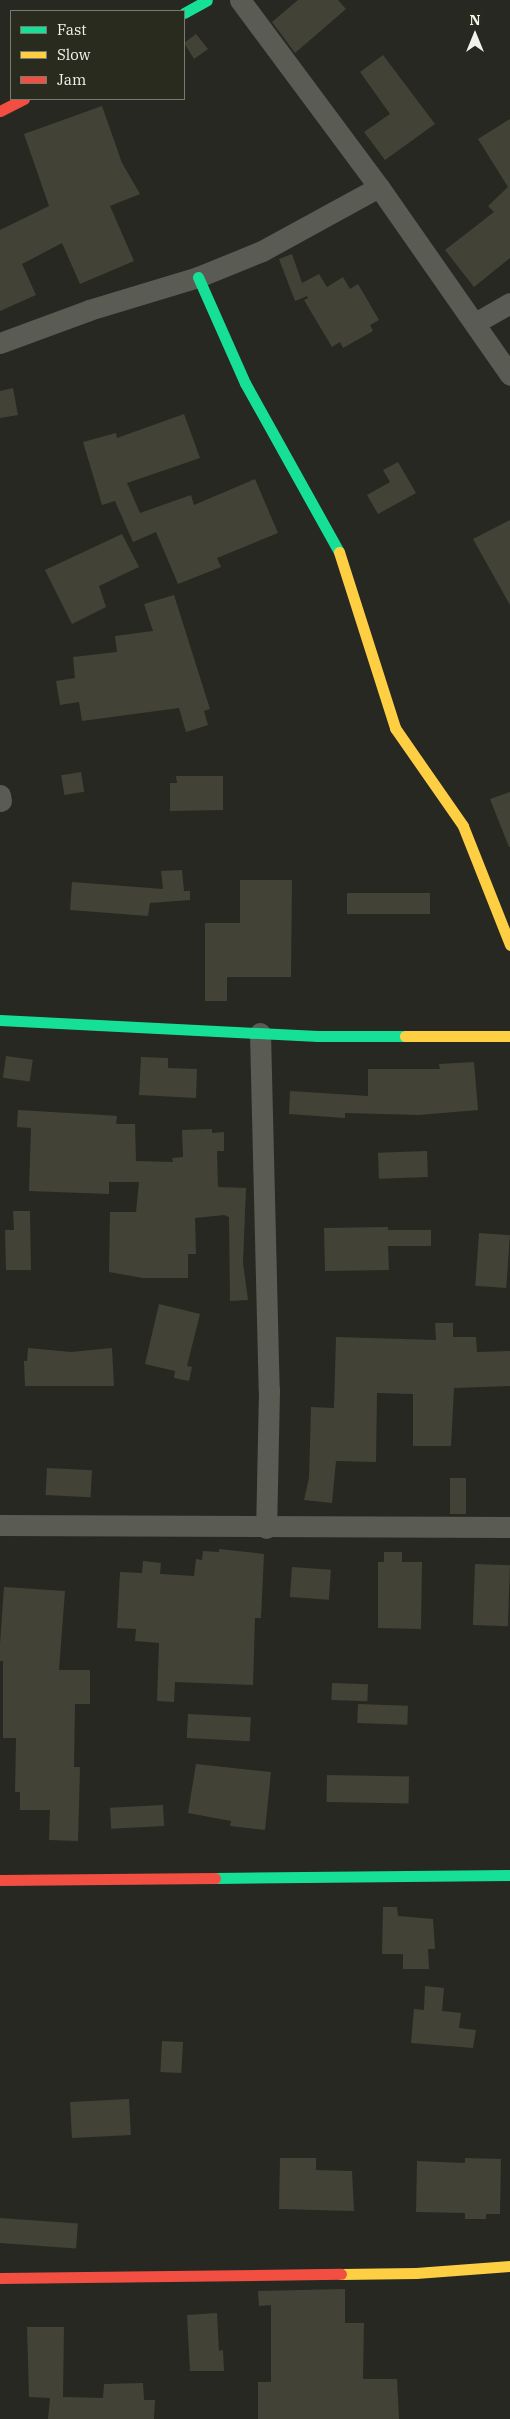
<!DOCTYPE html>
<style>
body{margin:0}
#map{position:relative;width:510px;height:2419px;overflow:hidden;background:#272822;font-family:"IBM Plex Serif",serif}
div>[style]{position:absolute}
.building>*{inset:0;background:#424336;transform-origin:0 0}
.street>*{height:21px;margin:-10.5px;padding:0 10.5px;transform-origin:10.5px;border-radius:10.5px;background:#5a5c53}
.fast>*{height:11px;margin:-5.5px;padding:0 5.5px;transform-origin:5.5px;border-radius:5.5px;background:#16e098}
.slow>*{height:11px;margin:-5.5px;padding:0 5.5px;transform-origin:5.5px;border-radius:5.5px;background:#ffcf43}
.jam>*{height:11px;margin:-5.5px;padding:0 5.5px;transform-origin:5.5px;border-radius:5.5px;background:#f24e42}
span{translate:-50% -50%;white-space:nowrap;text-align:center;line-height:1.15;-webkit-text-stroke:4px #292b1f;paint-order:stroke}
.legend{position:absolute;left:10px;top:10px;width:175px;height:90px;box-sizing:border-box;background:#292b1f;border:1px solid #797b71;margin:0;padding:6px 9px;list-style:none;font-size:15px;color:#f1f3eb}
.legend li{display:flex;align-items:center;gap:10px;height:25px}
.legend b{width:25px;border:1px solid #797b71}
.north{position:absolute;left:450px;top:10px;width:50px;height:50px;-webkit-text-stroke:4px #292b1f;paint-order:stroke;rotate:0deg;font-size:14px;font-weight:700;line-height:20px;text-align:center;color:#f1f3eb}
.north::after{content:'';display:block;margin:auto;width:18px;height:22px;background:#f1f3eb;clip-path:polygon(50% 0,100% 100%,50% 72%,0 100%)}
</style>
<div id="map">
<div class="building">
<div style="clip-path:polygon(298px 0,338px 0,346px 9px,295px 53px,272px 22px)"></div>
<div style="clip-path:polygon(196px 34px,208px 49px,194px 59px,184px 43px)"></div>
<div style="clip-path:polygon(383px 55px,435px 124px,385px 160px,364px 132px,390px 114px,360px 72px)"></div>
<div style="clip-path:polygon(102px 106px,122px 163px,140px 194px,110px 206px,134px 261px,80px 284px,62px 243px,22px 264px,36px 295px,0 311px,0 230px,49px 206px,24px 134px)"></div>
<div style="clip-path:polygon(510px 119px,510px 258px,474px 287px,445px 250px,494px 212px,488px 206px,508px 187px,478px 139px)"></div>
<div style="clip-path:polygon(292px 254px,302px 283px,319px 274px,327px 287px,343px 277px,350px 289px,358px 284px,379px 320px,370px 325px,373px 331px,343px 348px,340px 342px,332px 347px,304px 300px,308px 298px,307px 296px,295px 301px,279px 259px)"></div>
<div style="clip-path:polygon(13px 388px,18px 415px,0 418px,0 391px)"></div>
<div style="clip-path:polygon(184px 414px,200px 458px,127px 483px,140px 513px,191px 495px,194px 505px,255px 479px,278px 533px,217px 558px,221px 567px,178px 584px,156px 532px,133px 542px,115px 501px,102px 505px,83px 442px,116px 433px,117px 438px)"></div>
<div style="clip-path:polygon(398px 462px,416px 493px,378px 514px,367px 495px,390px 482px,383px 470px)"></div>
<div style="clip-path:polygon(510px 520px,510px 605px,473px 539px)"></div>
<div style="clip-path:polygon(122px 534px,139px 567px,99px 586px,106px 607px,72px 624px,45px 570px)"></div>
<div style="clip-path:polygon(174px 595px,210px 709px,204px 711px,208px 725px,186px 732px,179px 708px,82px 721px,79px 702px,60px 705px,56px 681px,75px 678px,73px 657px,117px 652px,115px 636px,153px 631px,144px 604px)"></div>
<div style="left:81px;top:772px;width:20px;height:20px;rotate:81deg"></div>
<div style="clip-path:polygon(176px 776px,223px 776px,223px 810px,170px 811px,170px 783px,177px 783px)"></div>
<div style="clip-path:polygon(510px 792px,510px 847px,509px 847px,490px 799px)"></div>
<div style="clip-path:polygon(182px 870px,184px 891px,190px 891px,190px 900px,150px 903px,148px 916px,70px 910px,72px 882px,163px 889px,161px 871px)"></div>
<div style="clip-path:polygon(240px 880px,292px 880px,291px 977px,227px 977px,227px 1001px,205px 1001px,205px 923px,240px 923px)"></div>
<div style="left:430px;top:893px;width:21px;height:83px;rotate:90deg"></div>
<div style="left:6px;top:1056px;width:27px;height:22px;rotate:8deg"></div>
<div style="clip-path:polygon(141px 1057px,168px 1058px,168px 1068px,197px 1069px,196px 1098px,139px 1095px)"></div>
<div style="clip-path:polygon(474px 1062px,478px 1110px,419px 1115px,345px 1113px,345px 1118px,289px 1114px,290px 1091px,368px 1096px,368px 1069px,440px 1069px,439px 1064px)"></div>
<div style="clip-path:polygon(18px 1110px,103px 1115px,117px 1116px,116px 1124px,135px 1124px,136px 1161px,173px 1162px,172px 1158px,183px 1157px,182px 1130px,212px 1129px,212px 1133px,224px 1132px,224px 1151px,217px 1151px,218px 1187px,246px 1188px,243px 1263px,248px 1300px,230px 1301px,229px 1217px,224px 1215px,195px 1218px,196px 1254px,188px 1254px,188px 1278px,143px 1278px,109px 1272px,110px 1212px,136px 1212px,139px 1182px,109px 1182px,109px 1194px,29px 1191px,31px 1128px,17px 1127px)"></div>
<div style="left:427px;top:1151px;width:26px;height:49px;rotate:88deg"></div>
<div style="clip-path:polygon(13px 1211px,30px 1211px,31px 1270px,6px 1270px,5px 1230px,14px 1230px)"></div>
<div style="clip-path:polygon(388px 1227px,388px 1230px,431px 1230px,431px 1246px,388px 1246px,389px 1270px,325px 1271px,324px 1228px)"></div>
<div style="left:479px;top:1233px;width:31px;height:53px;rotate:4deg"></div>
<div style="clip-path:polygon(159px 1304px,200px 1314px,187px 1366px,192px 1367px,189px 1381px,174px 1378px,175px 1371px,145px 1364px)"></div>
<div style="clip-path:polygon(435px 1323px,453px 1323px,453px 1337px,476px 1337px,477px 1352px,510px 1351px,510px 1386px,454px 1388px,451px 1446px,413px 1446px,413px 1394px,377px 1393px,376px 1462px,336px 1461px,332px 1503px,304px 1500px,309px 1478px,311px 1407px,334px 1408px,336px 1337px,436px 1340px)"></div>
<div style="clip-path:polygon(28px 1348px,71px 1352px,112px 1348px,114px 1386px,25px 1386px,24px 1361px,27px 1361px)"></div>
<div style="left:47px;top:1468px;width:45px;height:27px;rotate:3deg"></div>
<div style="left:450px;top:1478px;width:16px;height:36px"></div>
<div style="clip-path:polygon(219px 1549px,264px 1554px,261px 1618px,255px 1618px,253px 1685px,175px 1682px,174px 1702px,157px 1701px,159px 1643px,135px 1641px,136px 1629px,117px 1628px,120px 1572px,142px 1573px,143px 1561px,161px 1563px,160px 1574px,194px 1576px,196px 1559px,202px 1560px,203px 1551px,219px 1552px)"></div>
<div style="clip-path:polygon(384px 1552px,402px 1552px,402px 1562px,422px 1562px,421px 1629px,378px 1628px,378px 1562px,384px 1562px)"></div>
<div style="left:475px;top:1564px;width:35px;height:61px;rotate:2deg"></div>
<div style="left:292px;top:1567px;width:39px;height:30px;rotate:4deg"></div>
<div style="clip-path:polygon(4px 1587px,65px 1591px,59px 1670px,90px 1670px,90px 1704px,75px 1704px,74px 1767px,80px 1767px,78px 1841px,49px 1840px,50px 1810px,20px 1810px,20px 1792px,15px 1792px,16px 1738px,3px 1738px,3px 1661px,0 1661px,0 1644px)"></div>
<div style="left:332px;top:1683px;width:36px;height:17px;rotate:2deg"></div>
<div style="left:358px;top:1704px;width:50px;height:19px;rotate:2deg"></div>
<div style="left:188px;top:1714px;width:63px;height:24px;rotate:3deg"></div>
<div style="clip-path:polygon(196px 1764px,271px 1772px,265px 1830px,230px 1826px,231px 1821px,188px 1813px)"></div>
<div style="left:327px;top:1775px;width:82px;height:27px;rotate:1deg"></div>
<div style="left:163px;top:1805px;width:21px;height:53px;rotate:87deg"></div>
<div style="clip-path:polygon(383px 1907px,397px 1907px,398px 1916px,433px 1919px,435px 1949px,428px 1949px,429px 1969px,403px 1969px,403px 1954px,382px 1954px)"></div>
<div style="clip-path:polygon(425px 1986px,444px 1988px,442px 2011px,461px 2013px,459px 2028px,476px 2030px,473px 2048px,411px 2043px,414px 2009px,424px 2010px)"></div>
<div style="left:162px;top:2041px;width:21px;height:31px;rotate:3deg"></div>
<div style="left:129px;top:2099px;width:36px;height:59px;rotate:87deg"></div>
<div style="clip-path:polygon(280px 2158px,316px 2158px,316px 2170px,352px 2171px,354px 2211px,279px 2209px)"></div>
<div style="clip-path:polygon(465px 2158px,501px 2159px,500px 2214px,486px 2214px,486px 2219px,465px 2219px,465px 2213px,416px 2212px,417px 2161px,465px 2163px)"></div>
<div style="left:0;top:2218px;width:78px;height:25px;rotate:4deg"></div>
<div style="clip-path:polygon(345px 2289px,345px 2323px,364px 2323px,363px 2379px,397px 2379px,399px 2419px,258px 2419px,258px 2382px,271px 2382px,271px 2305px,259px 2306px,258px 2291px)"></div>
<div style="clip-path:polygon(217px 2313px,219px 2351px,223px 2350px,224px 2371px,190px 2371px,187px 2315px)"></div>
<div style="clip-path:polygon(27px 2327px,64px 2327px,63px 2397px,103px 2398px,104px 2384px,143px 2383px,144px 2400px,155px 2400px,154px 2419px,48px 2419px,50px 2398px,29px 2397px)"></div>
</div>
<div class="street">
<div style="left:240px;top:0;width:233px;rotate:53.4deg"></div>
<div style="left:379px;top:187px;width:229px;rotate:55.1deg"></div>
<div style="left:475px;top:323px;width:40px;rotate:-29.7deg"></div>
<div style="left:0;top:343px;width:95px;rotate:-20.3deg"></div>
<div style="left:89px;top:310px;width:114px;rotate:-16.8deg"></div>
<div style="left:198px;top:277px;width:69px;rotate:-22.1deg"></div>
<div style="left:262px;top:251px;width:133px;rotate:-28.7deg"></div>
<div style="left:0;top:795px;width:6px;rotate:81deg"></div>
<div style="left:260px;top:1033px;width:357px;rotate:88.6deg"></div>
<div style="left:269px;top:1390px;width:138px;rotate:91.2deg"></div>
<div style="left:0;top:1525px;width:510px;rotate:0.22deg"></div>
</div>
<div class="fast">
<div style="left:184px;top:13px;width:26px;rotate:-29deg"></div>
<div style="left:198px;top:277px;width:116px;rotate:66.1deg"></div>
<div style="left:245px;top:383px;width:193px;rotate:60.9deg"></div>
<div style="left:0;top:1020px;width:318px;rotate:2.9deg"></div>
<div style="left:318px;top:1036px;width:87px"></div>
<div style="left:215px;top:1878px;width:295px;rotate:-0.6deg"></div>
</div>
<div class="slow">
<div style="left:339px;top:552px;width:185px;rotate:72.3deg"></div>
<div style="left:395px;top:728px;width:119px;rotate:55.2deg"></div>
<div style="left:463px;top:826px;width:128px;rotate:68.4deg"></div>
<div style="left:405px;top:1036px;width:105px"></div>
<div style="left:341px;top:2274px;width:75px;rotate:-0.8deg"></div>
<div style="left:416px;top:2273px;width:94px;rotate:-4.3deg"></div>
</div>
<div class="jam">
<div style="left:0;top:111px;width:27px;rotate:-27deg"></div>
<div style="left:0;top:1880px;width:215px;rotate:-0.5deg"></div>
<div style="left:0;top:2278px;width:341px;rotate:-0.7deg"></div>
</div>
<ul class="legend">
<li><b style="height:6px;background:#16e098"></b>Fast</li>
<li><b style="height:6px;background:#ffcf43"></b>Slow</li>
<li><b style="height:6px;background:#f24e42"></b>Jam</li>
</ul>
<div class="north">N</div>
</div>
